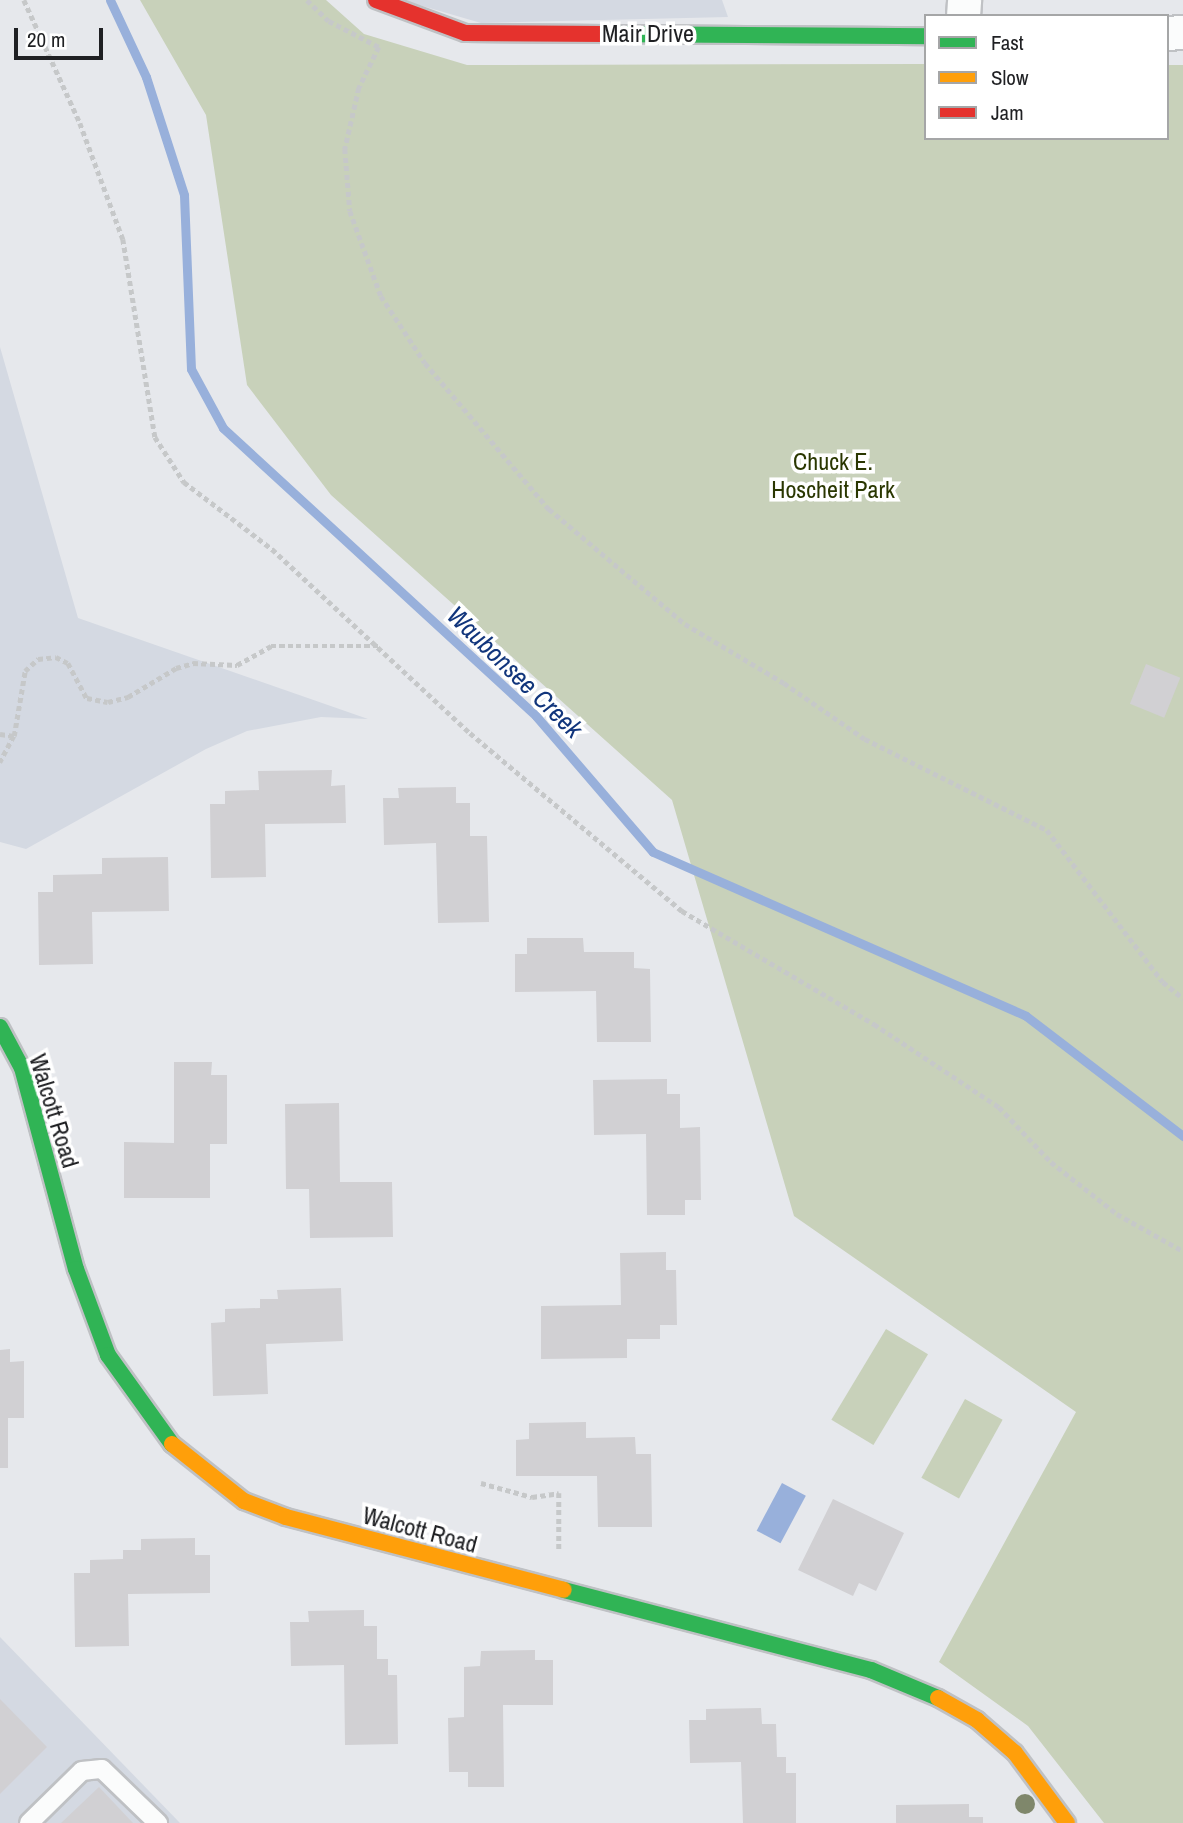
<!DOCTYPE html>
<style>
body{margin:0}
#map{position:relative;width:1183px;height:1823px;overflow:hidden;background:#e6e8ec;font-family:"Archivo Narrow",sans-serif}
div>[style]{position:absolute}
.built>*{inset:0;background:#d4d9e2}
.green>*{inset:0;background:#c8d1ba;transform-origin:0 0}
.water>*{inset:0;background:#98b0db;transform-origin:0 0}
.stream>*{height:9px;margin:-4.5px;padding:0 4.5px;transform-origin:4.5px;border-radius:4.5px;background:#98b0db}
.building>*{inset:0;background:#d1d0d3;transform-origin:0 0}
.path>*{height:4.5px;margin-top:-2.25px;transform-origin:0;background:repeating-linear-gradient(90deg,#c6c8c9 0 5px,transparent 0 8.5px)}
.roads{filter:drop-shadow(2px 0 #bfc1c4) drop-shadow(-2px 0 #bfc1c4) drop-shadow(0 2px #bfc1c4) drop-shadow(0 -2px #bfc1c4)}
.lane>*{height:18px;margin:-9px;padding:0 9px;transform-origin:9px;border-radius:9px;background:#fbfcfc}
.street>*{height:33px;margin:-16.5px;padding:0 16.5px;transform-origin:16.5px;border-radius:16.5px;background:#fbfcfc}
.fast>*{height:16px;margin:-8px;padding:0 8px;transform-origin:8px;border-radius:8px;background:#30b455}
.slow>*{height:16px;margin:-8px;padding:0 8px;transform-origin:8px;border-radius:8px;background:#ff9f0a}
.jam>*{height:16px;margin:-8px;padding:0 8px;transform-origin:8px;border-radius:8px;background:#e5322d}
.trees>*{width:20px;height:20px;margin:-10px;border-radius:50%;background:#7f876b}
span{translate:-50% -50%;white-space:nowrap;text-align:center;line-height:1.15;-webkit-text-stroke:7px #fff;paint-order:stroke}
.street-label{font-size:24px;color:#1f2023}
.park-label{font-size:24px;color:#2a3701}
.water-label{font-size:26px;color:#11357c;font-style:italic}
.legend{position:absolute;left:924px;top:14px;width:245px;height:126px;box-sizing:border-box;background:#fff;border:2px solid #a5a6a7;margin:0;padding:9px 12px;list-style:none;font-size:21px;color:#1f2023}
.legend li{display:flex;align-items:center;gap:14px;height:35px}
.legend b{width:35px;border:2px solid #a5a6a7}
.scale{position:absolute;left:14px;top:28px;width:89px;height:32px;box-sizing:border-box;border:4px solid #1f2023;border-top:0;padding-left:9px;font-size:21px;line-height:24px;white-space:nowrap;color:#1f2023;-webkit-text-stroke:5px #fff;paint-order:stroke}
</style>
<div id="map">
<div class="built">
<div style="clip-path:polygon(402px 0,722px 0,728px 17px,481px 23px)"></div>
<div style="clip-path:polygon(0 347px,78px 618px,368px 719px,321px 717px,247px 731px,206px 749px,26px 849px,0 842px)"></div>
<div style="clip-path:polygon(0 1637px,180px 1823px,0 1823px)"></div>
</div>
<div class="green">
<div style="clip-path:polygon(140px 0,326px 0,364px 34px,467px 65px,926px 64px,926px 138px,1167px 138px,1167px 65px,1183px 65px,1183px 1823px,1104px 1823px,1028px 1726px,939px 1662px,1076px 1412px,794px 1216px,672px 800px,331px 495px,247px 385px,206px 115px)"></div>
<div style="left:886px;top:1329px;width:49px;height:106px;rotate:31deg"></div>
<div style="left:965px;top:1399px;width:43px;height:90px;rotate:29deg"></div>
</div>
<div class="water">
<div style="left:782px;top:1483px;width:27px;height:54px;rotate:28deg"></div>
</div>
<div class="stream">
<div style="left:110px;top:0;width:85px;rotate:64.9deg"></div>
<div style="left:146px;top:77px;width:124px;rotate:72.1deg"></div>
<div style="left:184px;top:195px;width:174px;rotate:87.7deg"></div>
<div style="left:191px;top:369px;width:67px;rotate:61.5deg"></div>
<div style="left:223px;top:428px;width:425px;rotate:42.6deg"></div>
<div style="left:536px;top:716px;width:179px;rotate:49.3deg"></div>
<div style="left:653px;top:852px;width:407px;rotate:23.7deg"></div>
<div style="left:1026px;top:1016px;width:198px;rotate:37.4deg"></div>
</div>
<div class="building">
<div style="left:1146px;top:664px;width:37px;height:43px;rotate:22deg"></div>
<div style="clip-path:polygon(332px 770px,331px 786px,345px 785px,346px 823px,265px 824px,266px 877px,211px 878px,210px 804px,225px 804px,225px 791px,259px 790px,258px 771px)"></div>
<div style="clip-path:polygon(456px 787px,456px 803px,470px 803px,470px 836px,487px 836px,489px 922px,438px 923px,436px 843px,384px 845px,383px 798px,399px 798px,398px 788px)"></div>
<div style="clip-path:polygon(168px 857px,169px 911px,92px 912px,93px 964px,39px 965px,38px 892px,53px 892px,53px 875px,102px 874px,102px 858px)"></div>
<div style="clip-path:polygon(527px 938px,583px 938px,584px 952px,634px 952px,634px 968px,650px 969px,651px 1042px,597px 1042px,596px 991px,515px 992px,515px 954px,527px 954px)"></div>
<div style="clip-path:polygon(174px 1062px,212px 1062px,211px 1075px,227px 1075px,227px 1144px,210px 1144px,210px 1198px,124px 1198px,124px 1142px,174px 1143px)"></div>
<div style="clip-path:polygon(667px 1079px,667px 1094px,680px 1094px,680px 1128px,700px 1127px,701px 1200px,685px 1200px,685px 1215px,647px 1215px,646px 1134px,594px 1135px,593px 1080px)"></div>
<div style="clip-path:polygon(339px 1103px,340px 1182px,392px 1182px,393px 1237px,310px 1238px,309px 1189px,286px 1189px,285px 1104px)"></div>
<div style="clip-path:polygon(666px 1252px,666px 1270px,676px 1270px,677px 1325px,660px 1325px,660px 1339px,627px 1339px,627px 1358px,541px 1359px,541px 1306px,621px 1305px,620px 1253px)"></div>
<div style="clip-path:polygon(341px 1288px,343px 1341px,266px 1344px,268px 1394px,213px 1396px,211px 1323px,225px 1322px,225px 1309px,260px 1308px,260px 1299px,278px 1299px,277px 1290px)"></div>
<div style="clip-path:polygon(10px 1349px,10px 1362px,24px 1361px,24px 1418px,8px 1418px,8px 1468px,0 1468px,0 1350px)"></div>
<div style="clip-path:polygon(586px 1422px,586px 1438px,635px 1437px,636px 1454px,651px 1454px,652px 1527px,598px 1527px,597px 1476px,516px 1476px,516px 1440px,529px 1439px,529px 1423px)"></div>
<div style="clip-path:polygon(833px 1499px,904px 1533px,876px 1591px,859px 1583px,853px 1596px,798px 1570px)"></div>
<div style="clip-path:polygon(195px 1538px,195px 1555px,210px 1555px,210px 1593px,128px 1594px,129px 1646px,75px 1647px,74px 1573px,90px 1573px,90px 1560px,123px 1559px,123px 1550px,141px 1550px,141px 1539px)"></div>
<div style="clip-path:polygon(364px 1610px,364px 1626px,377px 1626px,377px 1659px,388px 1659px,388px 1675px,397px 1675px,398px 1744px,345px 1745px,344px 1665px,291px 1666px,290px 1622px,309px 1622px,308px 1611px)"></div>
<div style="clip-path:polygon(535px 1650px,535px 1660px,553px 1660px,553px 1705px,503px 1705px,504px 1787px,468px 1787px,468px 1772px,449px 1772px,448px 1718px,464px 1717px,464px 1667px,480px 1666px,481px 1651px)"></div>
<div style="clip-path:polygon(0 1699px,47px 1747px,0 1794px)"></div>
<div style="clip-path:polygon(761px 1708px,762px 1724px,776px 1724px,777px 1757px,786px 1757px,786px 1773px,796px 1773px,796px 1823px,743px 1823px,741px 1762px,690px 1763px,689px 1720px,706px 1720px,706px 1709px)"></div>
<div style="clip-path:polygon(99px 1787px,133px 1823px,61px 1823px)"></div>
<div style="clip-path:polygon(969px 1804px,969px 1817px,983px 1817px,983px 1823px,896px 1823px,896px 1805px)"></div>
</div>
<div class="path">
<div style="left:24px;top:0;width:135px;rotate:65.5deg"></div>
<div style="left:80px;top:123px;width:124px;rotate:69.7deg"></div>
<div style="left:123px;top:239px;width:201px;rotate:80.8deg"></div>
<div style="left:155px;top:437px;width:54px;rotate:57.2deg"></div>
<div style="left:184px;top:482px;width:111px;rotate:37.3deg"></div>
<div style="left:272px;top:549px;width:270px;rotate:42.9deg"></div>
<div style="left:470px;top:733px;width:277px;rotate:40deg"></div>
<div style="left:682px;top:911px;width:223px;rotate:30.5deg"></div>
<div style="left:874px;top:1024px;width:150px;rotate:33.6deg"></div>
<div style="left:999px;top:1107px;width:76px;rotate:46.6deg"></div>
<div style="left:1051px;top:1162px;width:84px;rotate:38.2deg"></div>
<div style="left:1117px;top:1214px;width:76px;rotate:29.3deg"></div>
<div style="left:307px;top:0;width:30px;rotate:44deg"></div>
<div style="left:329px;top:21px;width:56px;rotate:27.5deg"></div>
<div style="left:379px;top:47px;width:46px;rotate:116deg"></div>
<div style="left:359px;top:88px;width:63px;rotate:102.9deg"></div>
<div style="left:345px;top:149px;width:62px;rotate:85.4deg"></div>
<div style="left:350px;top:211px;width:90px;rotate:70deg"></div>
<div style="left:381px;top:296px;width:80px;rotate:56.7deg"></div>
<div style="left:425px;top:363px;width:192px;rotate:49.7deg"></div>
<div style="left:549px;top:509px;width:178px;rotate:40.2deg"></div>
<div style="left:685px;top:624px;width:115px;rotate:30.8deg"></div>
<div style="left:784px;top:683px;width:98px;rotate:34.7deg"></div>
<div style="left:865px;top:739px;width:203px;rotate:26.6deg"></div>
<div style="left:1047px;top:830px;width:191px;rotate:52.7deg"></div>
<div style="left:1163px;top:982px;width:26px;rotate:39deg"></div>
<div style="left:0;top:734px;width:14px;rotate:8deg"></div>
<div style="left:14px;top:736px;width:30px;rotate:118deg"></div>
<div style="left:14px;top:736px;width:66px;rotate:-80.4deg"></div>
<div style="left:25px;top:671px;width:18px;rotate:-43deg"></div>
<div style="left:38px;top:659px;width:18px;rotate:-6deg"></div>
<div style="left:56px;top:657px;width:13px;rotate:27deg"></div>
<div style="left:68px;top:663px;width:40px;rotate:62deg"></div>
<div style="left:87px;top:698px;width:21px;rotate:11deg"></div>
<div style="left:108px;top:702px;width:21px;rotate:-14deg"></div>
<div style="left:128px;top:697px;width:56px;rotate:-31.1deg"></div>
<div style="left:176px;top:668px;width:18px;rotate:-16deg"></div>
<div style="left:193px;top:663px;width:44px;rotate:2.6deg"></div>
<div style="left:237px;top:665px;width:39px;rotate:-29deg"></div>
<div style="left:271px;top:646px;width:107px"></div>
<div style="left:481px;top:1483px;width:53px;rotate:15.4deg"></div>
<div style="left:532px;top:1497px;width:27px;rotate:-8deg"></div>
<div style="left:559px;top:1493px;width:57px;rotate:90deg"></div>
</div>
<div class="roads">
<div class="lane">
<div style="left:29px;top:1823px;width:74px;rotate:-44.5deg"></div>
<div style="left:82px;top:1771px;width:20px;rotate:-6deg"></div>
<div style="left:102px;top:1769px;width:78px;rotate:44deg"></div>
</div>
<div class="street">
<div style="left:963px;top:16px;width:16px;rotate:-86deg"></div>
<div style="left:1167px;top:33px;width:16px;rotate:-4deg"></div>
</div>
<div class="fast">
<div style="left:604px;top:34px;width:322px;rotate:0.4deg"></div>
<div style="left:0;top:1027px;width:47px;rotate:61.8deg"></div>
<div style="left:22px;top:1068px;width:208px;rotate:75deg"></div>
<div style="left:76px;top:1269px;width:92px;rotate:69.6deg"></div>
<div style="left:108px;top:1355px;width:110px;rotate:54.3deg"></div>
<div style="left:564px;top:1590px;width:317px;rotate:14.6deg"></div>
<div style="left:871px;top:1670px;width:73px;rotate:22.7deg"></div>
</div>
<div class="slow">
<div style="left:172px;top:1444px;width:92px;rotate:38.4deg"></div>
<div style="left:244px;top:1501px;width:45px;rotate:20.9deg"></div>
<div style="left:286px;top:1517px;width:287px;rotate:14.7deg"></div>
<div style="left:938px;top:1698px;width:45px;rotate:29.4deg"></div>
<div style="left:977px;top:1720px;width:50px;rotate:41deg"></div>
<div style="left:1015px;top:1753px;width:87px;rotate:53.4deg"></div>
</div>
<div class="jam">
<div style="left:376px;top:0;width:95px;rotate:20.3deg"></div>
<div style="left:465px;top:33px;width:139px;rotate:0.4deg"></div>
</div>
</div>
<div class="trees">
<div style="left:1025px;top:1804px"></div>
</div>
<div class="street-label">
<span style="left:648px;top:34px">Mair Drive</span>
<span style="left:54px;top:1111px;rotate:73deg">Walcott Road</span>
<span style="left:420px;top:1530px;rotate:15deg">Walcott Road</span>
</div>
<div class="park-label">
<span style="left:833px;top:476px">Chuck E.<br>Hoscheit Park</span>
</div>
<div class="water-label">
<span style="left:515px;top:672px;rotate:44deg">Waubonsee Creek</span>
</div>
<ul class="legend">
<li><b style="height:9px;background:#30b455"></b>Fast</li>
<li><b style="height:9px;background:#ff9f0a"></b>Slow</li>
<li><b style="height:9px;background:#e5322d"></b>Jam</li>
</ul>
<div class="scale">20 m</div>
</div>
